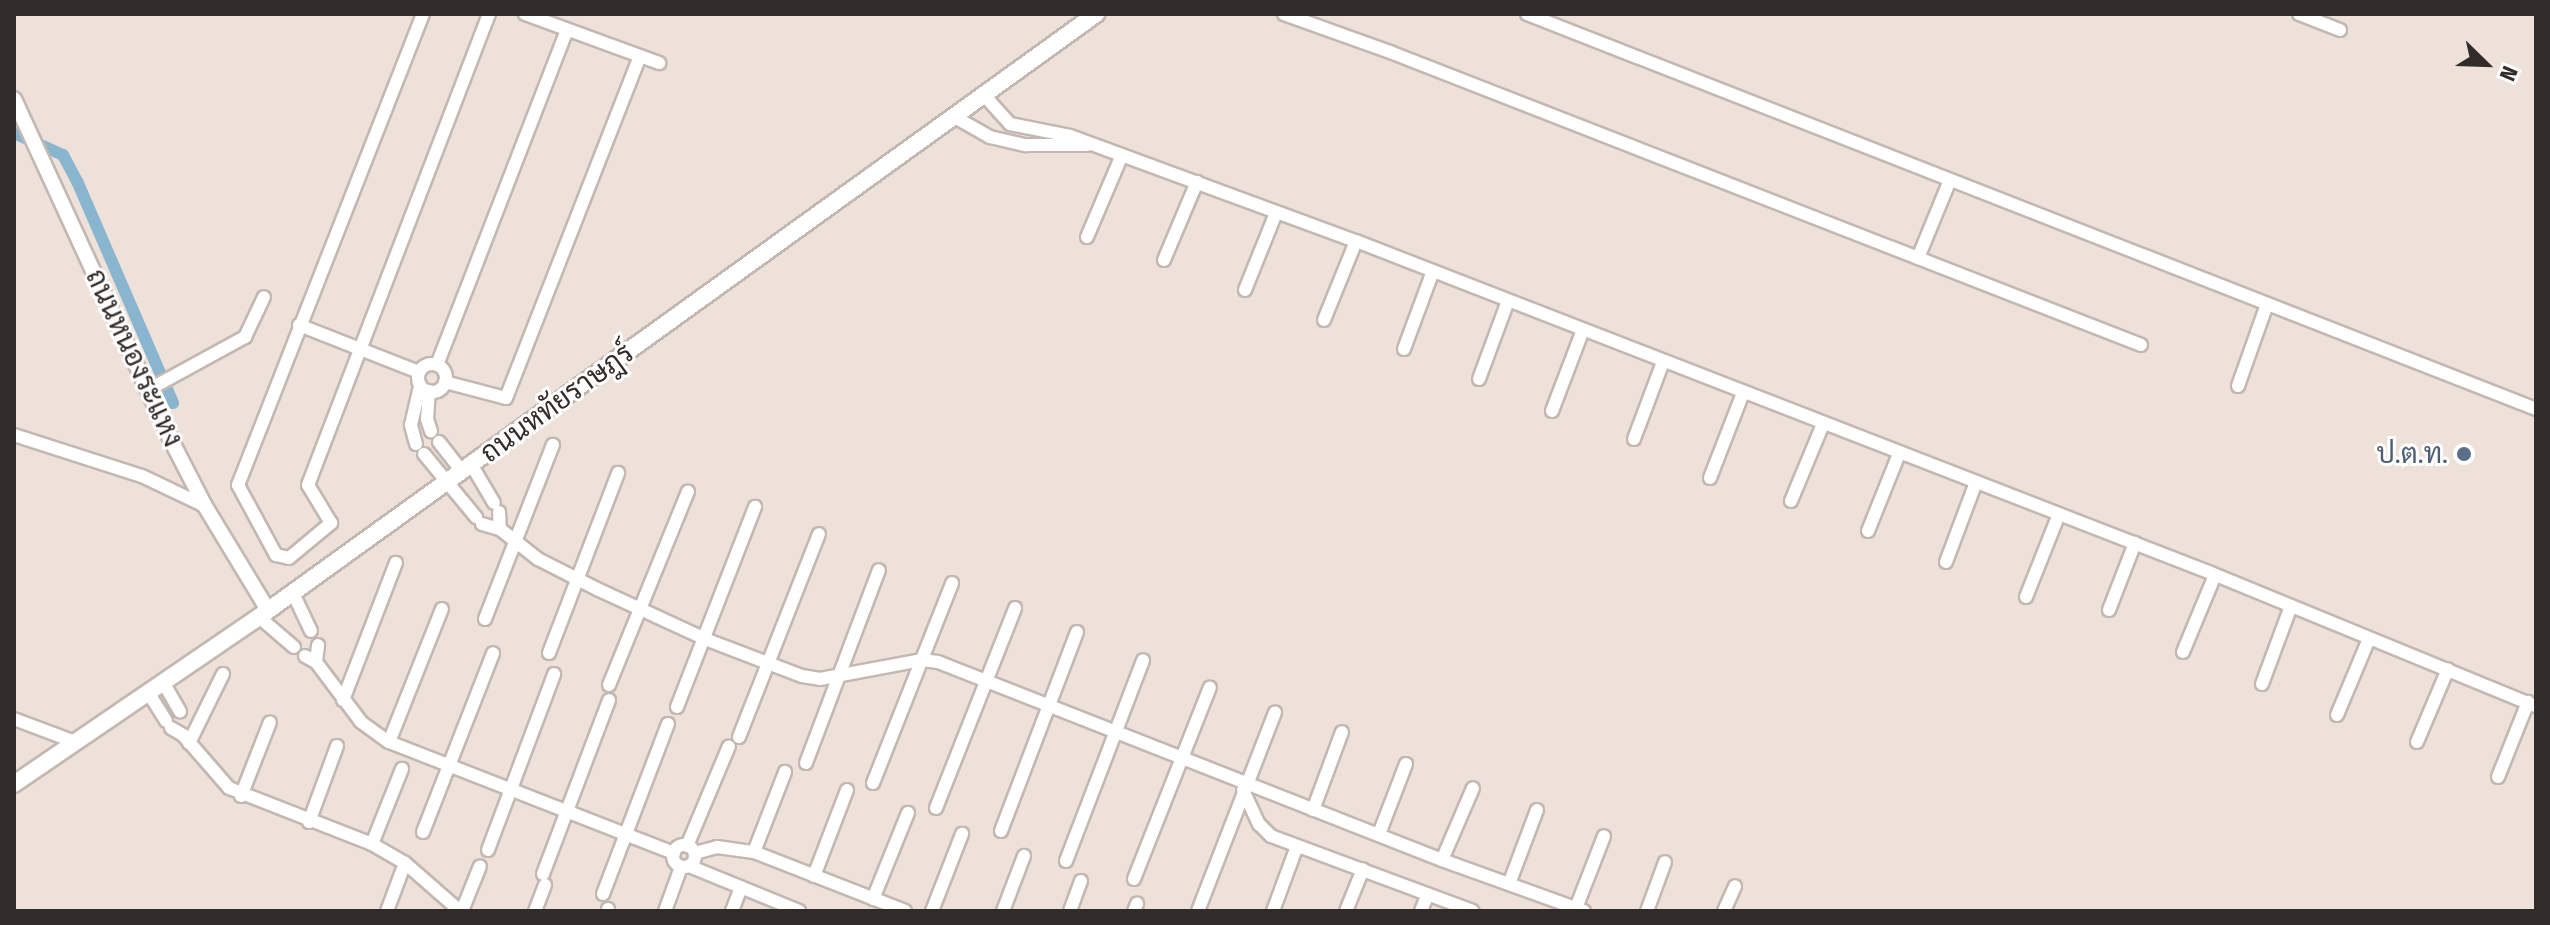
<!DOCTYPE html>
<meta charset="utf-8">
<style>
body{margin:0}
#map{position:relative;width:2550px;height:925px;overflow:hidden;background:#ede1d9;font-family:"Fira Sans Condensed",Sarabun,sans-serif}
div>[style]{position:absolute}
.canal>*{height:12px;margin:-6px;padding:0 6px;transform-origin:6px;border-radius:6px;background:#8ab5cf}
.roads{filter:drop-shadow(2px 0 #c3b8b1) drop-shadow(-2px 0 #c3b8b1) drop-shadow(0 2px #c3b8b1) drop-shadow(0 -2px #c3b8b1)}
.minor>*{height:12px;margin:-6px;padding:0 6px;transform-origin:6px;border-radius:6px;background:#fff}
.minor>.ring{margin:-6px;padding:0;box-sizing:content-box;background:none;border:12px solid #fff;border-radius:50%}
.tertiary>*{height:14px;margin:-7px;padding:0 7px;transform-origin:7px;border-radius:7px;background:#fff}
.secondary>*{height:16px;margin:-8px;padding:0 8px;transform-origin:8px;border-radius:8px;background:#fff}
.dots>*{width:22px;height:22px;translate:-50% -50%;box-sizing:border-box;border:4px solid #fff;border-radius:50%}
span{translate:-50% -50%;white-space:nowrap;text-align:center;line-height:1.15;-webkit-text-stroke:6px #fff;paint-order:stroke}
.street-label{font-size:28px;color:#312c29}
.service-label{font-size:28px;color:#4e5e75}
.right{translate:-100% -50%;text-align:right}
.frame{position:absolute;inset:0;border:16px solid #312c29;pointer-events:none}
.north{position:absolute;left:2446px;top:24px;width:80px;height:80px;-webkit-text-stroke:6px #fff;paint-order:stroke;rotate:113deg;font-size:22px;font-weight:700;line-height:32px;text-align:center;color:#312c29}
.north::after{content:'';display:block;margin:auto;width:28px;height:36px;background:#312c29;clip-path:polygon(50% 0,100% 100%,50% 72%,0 100%)}
</style>
<div id="map">
<div class="canal">
<div style="left:14px;top:133px;width:54px;rotate:24.2deg"></div>
<div style="left:63px;top:155px;width:30px;rotate:62deg"></div>
<div style="left:77px;top:181px;width:242px;rotate:66.6deg"></div>
</div>
<div class="roads">
<div class="minor">
<div style="left:423px;top:14px;width:506px;rotate:111.44deg"></div>
<div style="left:238px;top:485px;width:80px;rotate:61.5deg"></div>
<div style="left:276px;top:555px;width:13px;rotate:13deg"></div>
<div style="left:289px;top:558px;width:55px;rotate:-39.8deg"></div>
<div style="left:331px;top:523px;width:44px;rotate:-121.2deg"></div>
<div style="left:308px;top:485px;width:505px;rotate:-68.98deg"></div>
<div style="left:525px;top:14px;width:143px;rotate:20.1deg"></div>
<div style="left:1284px;top:14px;width:113px;rotate:19.7deg"></div>
<div style="left:1390px;top:52px;width:806px;rotate:21.31deg"></div>
<div style="left:1527px;top:14px;width:1084px;rotate:21.38deg"></div>
<div style="left:2299px;top:14px;width:44px;rotate:21.3deg"></div>
<div style="left:983px;top:94px;width:40px;rotate:48deg"></div>
<div style="left:1010px;top:124px;width:61px;rotate:11.3deg"></div>
<div style="left:1070px;top:136px;width:305px;rotate:20.2deg"></div>
<div style="left:1356px;top:241px;width:917px;rotate:21.22deg"></div>
<div style="left:2211px;top:573px;width:351px;rotate:22.3deg"></div>
<div style="left:953px;top:116px;width:43px;rotate:29.6deg"></div>
<div style="left:990px;top:137px;width:37px;rotate:13deg"></div>
<div style="left:1026px;top:145px;width:61px"></div>
<div style="left:1087px;top:237px;width:89px;rotate:-66.9deg"></div>
<div style="left:1918px;top:258px;width:84px;rotate:-67.7deg"></div>
<div style="left:1164px;top:260px;width:85px;rotate:-67.1deg"></div>
<div style="left:1245px;top:290px;width:83px;rotate:-68.1deg"></div>
<div style="left:1324px;top:320px;width:85px;rotate:-67.9deg"></div>
<div style="left:299px;top:325px;width:129px;rotate:21.4deg"></div>
<div style="left:1404px;top:349px;width:83px;rotate:-69.6deg"></div>
<div class="ring" style="left:418px;top:364px;width:16px;height:16px"></div>
<div style="left:437px;top:365px;width:359px;rotate:-68.8deg"></div>
<div style="left:1479px;top:379px;width:83px;rotate:-69.6deg"></div>
<div style="left:445px;top:382px;width:63px;rotate:14.7deg"></div>
<div style="left:506px;top:398px;width:367px;rotate:-68.6deg"></div>
<div style="left:2238px;top:386px;width:87px;rotate:-70.5deg"></div>
<div style="left:148px;top:390px;width:111px;rotate:-28.7deg"></div>
<div style="left:245px;top:337px;width:44px;rotate:-64.6deg"></div>
<div style="left:429px;top:391px;width:28px;rotate:94deg"></div>
<div style="left:427px;top:419px;width:13px;rotate:72deg"></div>
<div style="left:1552px;top:411px;width:87px;rotate:-69.1deg"></div>
<div style="left:14px;top:435px;width:134px;rotate:17.8deg"></div>
<div style="left:142px;top:476px;width:70px;rotate:25.5deg"></div>
<div style="left:1634px;top:439px;width:82px;rotate:-69.4deg"></div>
<div style="left:439px;top:442px;width:37px;rotate:52deg"></div>
<div style="left:416px;top:444px;width:20px;rotate:-105deg"></div>
<div style="left:411px;top:425px;width:40px;rotate:-77deg"></div>
<div style="left:424px;top:454px;width:82px;rotate:50.5deg"></div>
<div style="left:471px;top:464px;width:45px;rotate:59.5deg"></div>
<div style="left:1710px;top:478px;width:91px;rotate:-68.8deg"></div>
<div style="left:1791px;top:501px;width:83px;rotate:-67.4deg"></div>
<div style="left:499px;top:512px;width:17px;rotate:87deg"></div>
<div style="left:482px;top:524px;width:19px;rotate:16deg"></div>
<div style="left:500px;top:529px;width:48px;rotate:38.3deg"></div>
<div style="left:538px;top:559px;width:66px;rotate:27deg"></div>
<div style="left:597px;top:589px;width:119px;rotate:24.8deg"></div>
<div style="left:705px;top:639px;width:104px;rotate:20.9deg"></div>
<div style="left:802px;top:676px;width:18px;rotate:9deg"></div>
<div style="left:820px;top:679px;width:104px;rotate:-10.6deg"></div>
<div style="left:922px;top:660px;width:16px;rotate:7deg"></div>
<div style="left:938px;top:662px;width:541px;rotate:21.45deg"></div>
<div style="left:1442px;top:860px;width:151px;rotate:19.8deg"></div>
<div style="left:1868px;top:531px;width:83px;rotate:-68.1deg"></div>
<div style="left:1946px;top:562px;width:85px;rotate:-69.4deg"></div>
<div style="left:292px;top:591px;width:44px;rotate:64.6deg"></div>
<div style="left:2026px;top:597px;width:89px;rotate:-68.3deg"></div>
<div style="left:2109px;top:610px;width:72px;rotate:-68.8deg"></div>
<div style="left:259px;top:617px;width:46px;rotate:40.6deg"></div>
<div style="left:485px;top:619px;width:187px;rotate:-68.7deg"></div>
<div style="left:2183px;top:652px;width:83px;rotate:-67.4deg"></div>
<div style="left:549px;top:653px;width:193px;rotate:-69deg"></div>
<div style="left:305px;top:656px;width:13px;rotate:29deg"></div>
<div style="left:316px;top:662px;width:75px;rotate:53.1deg"></div>
<div style="left:361px;top:722px;width:34px;rotate:36deg"></div>
<div style="left:389px;top:742px;width:306px;rotate:21.3deg"></div>
<div style="left:316px;top:662px;width:17px;rotate:-83deg"></div>
<div style="left:163px;top:682px;width:34px;rotate:60deg"></div>
<div style="left:2262px;top:684px;width:83px;rotate:-69.6deg"></div>
<div style="left:609px;top:685px;width:209px;rotate:-67.8deg"></div>
<div style="left:148px;top:692px;width:34px;rotate:58deg"></div>
<div style="left:343px;top:700px;width:147px;rotate:-68.9deg"></div>
<div style="left:677px;top:707px;width:215px;rotate:-68.7deg"></div>
<div style="left:2337px;top:715px;width:82px;rotate:-67.2deg"></div>
<div style="left:14px;top:719px;width:65px;rotate:20.7deg"></div>
<div style="left:171px;top:728px;width:14px;rotate:30deg"></div>
<div style="left:183px;top:735px;width:70px;rotate:49deg"></div>
<div style="left:229px;top:788px;width:154px;rotate:21.4deg"></div>
<div style="left:372px;top:844px;width:38px;rotate:30deg"></div>
<div style="left:405px;top:863px;width:73px;rotate:41.1deg"></div>
<div style="left:739px;top:737px;width:218px;rotate:-68.5deg"></div>
<div style="left:389px;top:742px;width:143px;rotate:-68.3deg"></div>
<div style="left:2417px;top:742px;width:79px;rotate:-67deg"></div>
<div style="left:189px;top:743px;width:77px;rotate:-63.8deg"></div>
<div style="left:806px;top:763px;width:206px;rotate:-69.3deg"></div>
<div style="left:2498px;top:777px;width:81px;rotate:-68.2deg"></div>
<div style="left:873px;top:783px;width:215px;rotate:-68.4deg"></div>
<div style="left:1243px;top:790px;width:38px;rotate:65deg"></div>
<div style="left:1259px;top:824px;width:17px;rotate:45deg"></div>
<div style="left:1271px;top:836px;width:215px;rotate:20.4deg"></div>
<div style="left:241px;top:796px;width:79px;rotate:-68.6deg"></div>
<div style="left:936px;top:808px;width:215px;rotate:-68.4deg"></div>
<div style="left:1313px;top:810px;width:83px;rotate:-69.6deg"></div>
<div style="left:309px;top:822px;width:81px;rotate:-69.8deg"></div>
<div style="left:1001px;top:831px;width:213px;rotate:-69.1deg"></div>
<div style="left:423px;top:832px;width:192px;rotate:-68.6deg"></div>
<div style="left:1379px;top:834px;width:75px;rotate:-68.9deg"></div>
<div style="left:372px;top:844px;width:81px;rotate:-68.2deg"></div>
<div class="ring" style="left:673px;top:845px;width:10px;height:10px"></div>
<div style="left:687px;top:846px;width:108px;rotate:-67.2deg"></div>
<div style="left:488px;top:850px;width:188px;rotate:-69.4deg"></div>
<div style="left:754px;top:852px;width:86px;rotate:-68.8deg"></div>
<div style="left:695px;top:853px;width:23px;rotate:-15deg"></div>
<div style="left:717px;top:847px;width:37px;rotate:8deg"></div>
<div style="left:754px;top:852px;width:162px;rotate:21.3deg"></div>
<div style="left:1442px;top:860px;width:78px;rotate:-66.7deg"></div>
<div style="left:1066px;top:861px;width:215px;rotate:-69deg"></div>
<div style="left:689px;top:866px;width:119px;rotate:22.2deg"></div>
<div style="left:543px;top:874px;width:186px;rotate:-69.2deg"></div>
<div style="left:814px;top:876px;width:92px;rotate:-69deg"></div>
<div style="left:1134px;top:879px;width:206px;rotate:-68.4deg"></div>
<div style="left:1509px;top:884px;width:79px;rotate:-69.3deg"></div>
<div style="left:603px;top:894px;width:182px;rotate:-69.1deg"></div>
<div style="left:873px;top:899px;width:93px;rotate:-67.9deg"></div>
<div style="left:1576px;top:908px;width:77px;rotate:-68.7deg"></div>
<div style="left:387px;top:911px;width:51px;rotate:-69.4deg"></div>
<div style="left:462px;top:911px;width:48px;rotate:-68.2deg"></div>
<div style="left:535px;top:911px;width:28px;rotate:-69deg"></div>
<div style="left:608px;top:911px;width:2px;rotate:-90deg"></div>
<div style="left:665px;top:911px;width:47px;rotate:-70deg"></div>
<div style="left:732px;top:911px;width:25px;rotate:-69deg"></div>
<div style="left:932px;top:911px;width:83px;rotate:-68.7deg"></div>
<div style="left:1003px;top:911px;width:59px;rotate:-69.1deg"></div>
<div style="left:1070px;top:911px;width:32px;rotate:-70deg"></div>
<div style="left:1134px;top:911px;width:8px;rotate:-67deg"></div>
<div style="left:1198px;top:911px;width:213px;rotate:-68.8deg"></div>
<div style="left:1273px;top:911px;width:69px;rotate:-69.7deg"></div>
<div style="left:1346px;top:911px;width:45px;rotate:-68deg"></div>
<div style="left:1421px;top:911px;width:18px;rotate:-68deg"></div>
<div style="left:1647px;top:911px;width:52px;rotate:-69.8deg"></div>
<div style="left:1724px;top:911px;width:27px;rotate:-66deg"></div>
</div>
<div class="tertiary">
<div style="left:14px;top:99px;width:373px;rotate:65.3deg"></div>
<div style="left:170px;top:438px;width:76px;rotate:62.8deg"></div>
<div style="left:205px;top:506px;width:122px;rotate:58.8deg"></div>
</div>
<div class="secondary">
<div style="left:14px;top:784px;width:297px;rotate:-34.3deg"></div>
<div style="left:259px;top:617px;width:1032px;rotate:-35.77deg"></div>
</div>
</div>
<div class="dots">
<div style="left:2464px;top:454px;background:#5c6f8a"></div>
</div>
<div class="street-label">
<span style="left:134px;top:358px;rotate:65deg">ถนนหนองระแหง</span>
<span style="left:557px;top:403px;rotate:-36deg">ถนนหทัยราษฎร์</span>
</div>
<div class="service-label">
<span class="right" style="left:2448px;top:454px">ป.ต.ท.</span>
</div>
<div class="frame"></div>
<div class="north">N</div>
</div>
